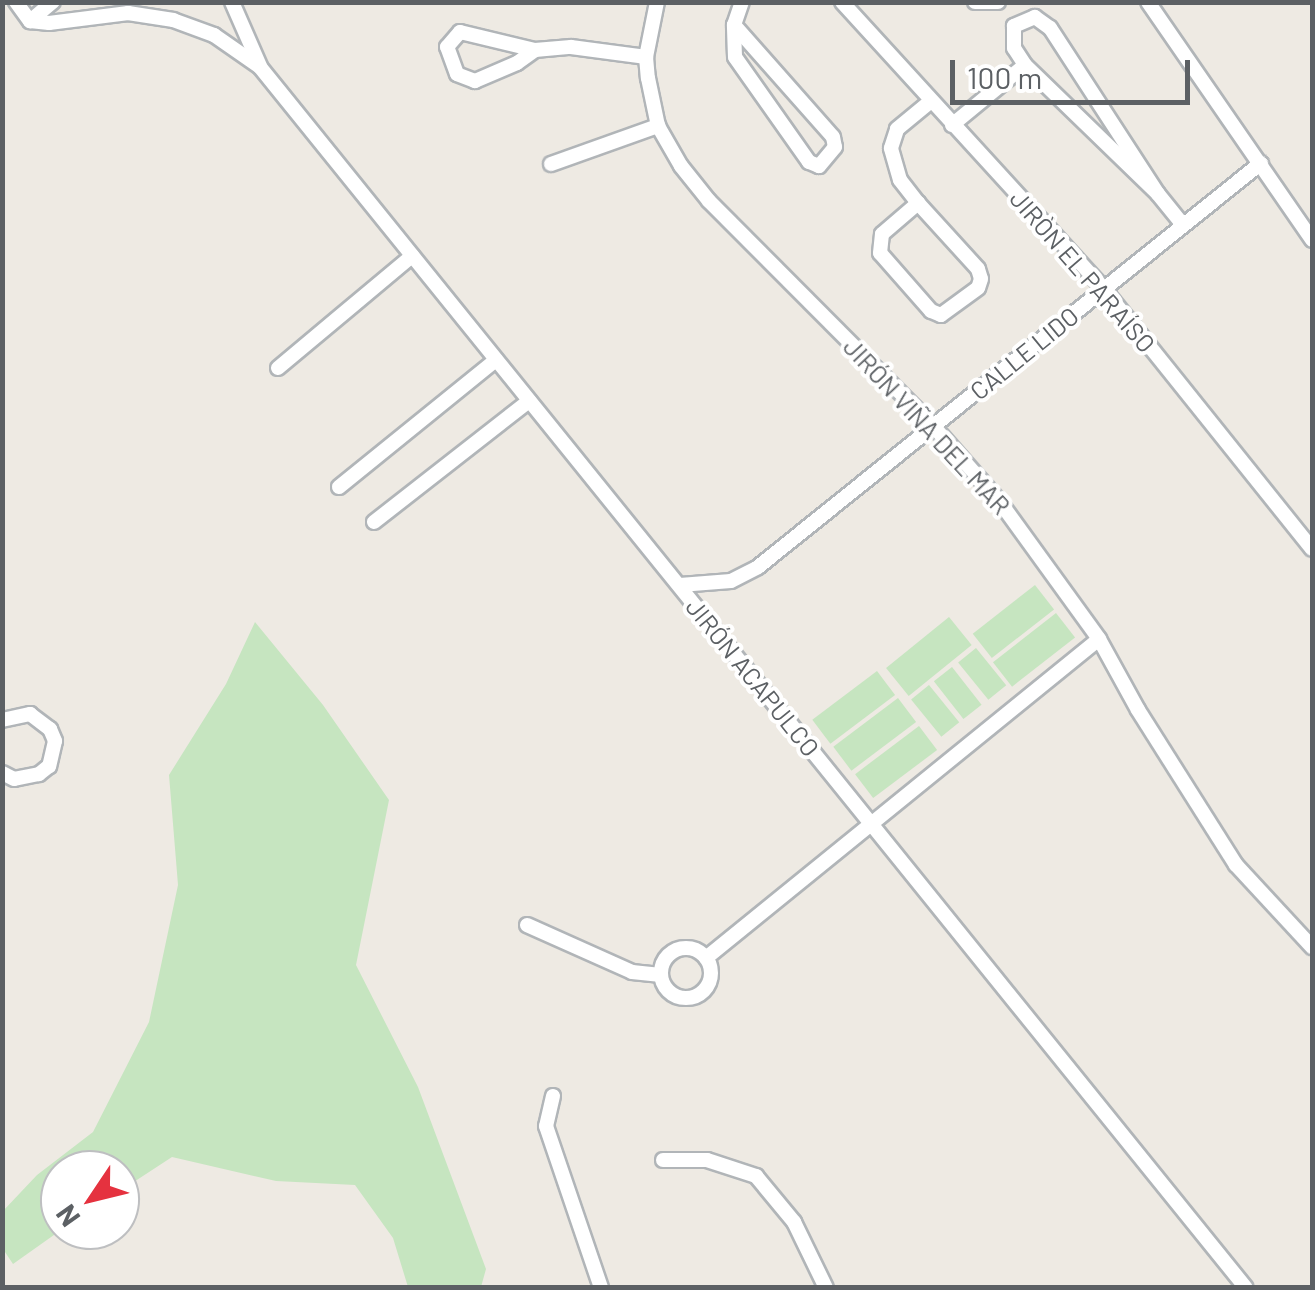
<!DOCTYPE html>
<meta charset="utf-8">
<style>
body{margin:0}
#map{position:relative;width:1315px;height:1290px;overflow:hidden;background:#eeeae3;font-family:Barlow,sans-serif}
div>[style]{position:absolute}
.green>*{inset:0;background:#c6e5c0;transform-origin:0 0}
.roads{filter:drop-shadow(2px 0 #b1b5b8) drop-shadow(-2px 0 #b1b5b8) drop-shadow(0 2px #b1b5b8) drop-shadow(0 -2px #b1b5b8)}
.minor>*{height:14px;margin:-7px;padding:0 7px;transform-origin:7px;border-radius:7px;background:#fff}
.minor>.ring{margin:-7px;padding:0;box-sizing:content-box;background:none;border:14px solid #fff;border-radius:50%}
span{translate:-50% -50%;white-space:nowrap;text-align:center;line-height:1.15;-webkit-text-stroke:8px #fff;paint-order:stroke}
.street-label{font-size:25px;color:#5c6064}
.frame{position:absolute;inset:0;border:5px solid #5c6064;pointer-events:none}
.north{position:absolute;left:40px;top:1150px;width:100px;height:100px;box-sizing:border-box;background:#fff;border:2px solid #bebfc1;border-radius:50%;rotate:235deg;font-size:28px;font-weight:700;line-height:40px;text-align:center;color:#5c6064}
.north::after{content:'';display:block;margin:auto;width:35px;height:45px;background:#e5323f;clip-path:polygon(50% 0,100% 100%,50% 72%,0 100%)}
.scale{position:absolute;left:950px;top:60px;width:240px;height:45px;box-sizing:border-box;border:5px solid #5c6064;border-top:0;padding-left:12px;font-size:30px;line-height:35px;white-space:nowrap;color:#5c6064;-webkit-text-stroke:8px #fff;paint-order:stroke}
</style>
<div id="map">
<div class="green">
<div style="left:1035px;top:585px;width:31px;height:79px;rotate:52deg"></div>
<div style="left:1056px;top:613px;width:31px;height:80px;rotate:52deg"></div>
<div style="left:949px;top:617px;width:36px;height:81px;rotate:51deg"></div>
<div style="clip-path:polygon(255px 622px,323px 705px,389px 800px,356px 965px,418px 1087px,486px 1269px,481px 1287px,408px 1287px,393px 1238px,355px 1185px,276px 1181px,172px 1157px,120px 1191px,120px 1170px,60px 1170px,61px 1230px,13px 1264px,3px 1249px,3px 1211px,37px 1175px,93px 1132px,149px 1022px,178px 885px,169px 775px,226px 684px)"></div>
<div style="left:976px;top:648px;width:48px;height:23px;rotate:51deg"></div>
<div style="left:952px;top:667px;width:48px;height:23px;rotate:52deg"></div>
<div style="left:877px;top:671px;width:30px;height:81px;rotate:53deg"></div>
<div style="left:929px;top:685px;width:48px;height:23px;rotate:51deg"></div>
<div style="left:898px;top:698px;width:30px;height:81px;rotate:53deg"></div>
<div style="left:919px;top:726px;width:30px;height:80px;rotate:53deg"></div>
</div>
<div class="roads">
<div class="minor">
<div style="left:16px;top:2px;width:24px;rotate:54deg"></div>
<div style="left:30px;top:21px;width:19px;rotate:6deg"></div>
<div style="left:49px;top:23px;width:80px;rotate:-7.2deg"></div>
<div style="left:128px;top:13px;width:46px;rotate:8.8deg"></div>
<div style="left:173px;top:20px;width:44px;rotate:20.1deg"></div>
<div style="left:214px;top:35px;width:56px;rotate:34.8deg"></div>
<div style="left:260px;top:67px;width:1569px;rotate:51.08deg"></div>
<div style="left:232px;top:2px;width:70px;rotate:66.4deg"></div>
<div style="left:657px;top:2px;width:56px;rotate:101.3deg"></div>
<div style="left:646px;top:57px;width:21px;rotate:85deg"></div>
<div style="left:648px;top:78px;width:49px;rotate:78.2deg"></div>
<div style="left:658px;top:126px;width:46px;rotate:60.1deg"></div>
<div style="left:681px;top:166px;width:45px;rotate:51.3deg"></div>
<div style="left:709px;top:201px;width:319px;rotate:45.1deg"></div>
<div style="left:934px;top:427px;width:100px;rotate:48.7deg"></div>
<div style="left:1000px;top:502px;width:169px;rotate:54.1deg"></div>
<div style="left:1099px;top:639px;width:81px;rotate:61.2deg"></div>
<div style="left:1138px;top:710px;width:183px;rotate:57.7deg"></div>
<div style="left:1236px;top:865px;width:112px;rotate:47.2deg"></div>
<div style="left:842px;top:2px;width:387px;rotate:47.6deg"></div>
<div style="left:1103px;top:288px;width:334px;rotate:51.3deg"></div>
<div style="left:975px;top:2px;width:23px"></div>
<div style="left:1148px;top:2px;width:289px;rotate:55.4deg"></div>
<div style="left:30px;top:21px;width:30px;rotate:-40deg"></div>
<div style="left:734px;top:25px;width:149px;rotate:48.5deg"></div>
<div style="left:833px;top:137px;width:10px;rotate:79deg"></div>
<div style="left:835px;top:147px;width:25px;rotate:130deg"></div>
<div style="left:819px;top:166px;width:11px;rotate:-158deg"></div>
<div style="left:809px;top:162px;width:128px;rotate:-125.2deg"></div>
<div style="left:735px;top:57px;width:32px;rotate:-92deg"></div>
<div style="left:734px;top:25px;width:24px;rotate:-71deg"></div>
<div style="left:535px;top:50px;width:22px;rotate:144deg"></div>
<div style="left:517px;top:63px;width:46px;rotate:156.8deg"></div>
<div style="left:475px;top:81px;width:19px;rotate:-159deg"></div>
<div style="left:457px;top:74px;width:29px;rotate:-110deg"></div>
<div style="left:447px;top:47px;width:20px;rotate:-49deg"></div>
<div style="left:460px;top:32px;width:77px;rotate:13.5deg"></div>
<div style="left:535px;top:50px;width:36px;rotate:-5deg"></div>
<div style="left:571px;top:47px;width:76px;rotate:7.6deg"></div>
<div style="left:952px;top:125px;width:94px;rotate:-39.4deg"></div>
<div style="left:551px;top:164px;width:114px;rotate:-19.6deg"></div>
<div style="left:1158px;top:194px;width:198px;rotate:-123deg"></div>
<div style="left:1050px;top:28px;width:19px;rotate:-144deg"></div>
<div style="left:1035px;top:17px;width:23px;rotate:157deg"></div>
<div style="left:1014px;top:26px;width:22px;rotate:90deg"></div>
<div style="left:1014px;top:48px;width:20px;rotate:57deg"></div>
<div style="left:1025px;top:65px;width:185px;rotate:44.1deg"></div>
<div style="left:1158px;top:194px;width:40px;rotate:51deg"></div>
<div style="left:918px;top:203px;width:89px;rotate:47.7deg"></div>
<div style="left:978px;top:269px;width:10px;rotate:73deg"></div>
<div style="left:981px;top:279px;width:9px;rotate:108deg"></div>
<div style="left:978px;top:288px;width:46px;rotate:143.9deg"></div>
<div style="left:941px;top:315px;width:11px;rotate:-158deg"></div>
<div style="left:931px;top:311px;width:77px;rotate:-131.3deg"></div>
<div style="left:880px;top:253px;width:19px;rotate:-84deg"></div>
<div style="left:882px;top:234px;width:48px;rotate:-40.7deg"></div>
<div style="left:918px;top:203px;width:29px;rotate:-128deg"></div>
<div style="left:900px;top:180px;width:33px;rotate:-106deg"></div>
<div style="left:891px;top:148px;width:20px;rotate:-72deg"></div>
<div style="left:897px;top:129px;width:44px;rotate:-39.5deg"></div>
<div style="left:278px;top:368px;width:175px;rotate:-39.9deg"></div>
<div style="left:339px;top:487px;width:202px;rotate:-39deg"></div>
<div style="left:374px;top:522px;width:197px;rotate:-38deg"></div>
<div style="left:680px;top:585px;width:51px;rotate:-4.5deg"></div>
<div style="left:731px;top:581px;width:30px;rotate:-27deg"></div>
<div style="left:758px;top:567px;width:645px;rotate:-38.77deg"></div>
<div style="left:2px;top:720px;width:29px;rotate:-12deg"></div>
<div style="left:30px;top:714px;width:25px;rotate:37deg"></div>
<div style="left:50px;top:729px;width:13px;rotate:67deg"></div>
<div style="left:55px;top:741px;width:26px;rotate:103deg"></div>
<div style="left:49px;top:766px;width:13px;rotate:141deg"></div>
<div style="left:39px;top:774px;width:25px;rotate:169deg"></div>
<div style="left:14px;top:779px;width:13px;rotate:-153deg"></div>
<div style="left:527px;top:925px;width:115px;rotate:24.1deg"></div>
<div style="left:632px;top:972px;width:29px;rotate:6deg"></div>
<div class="ring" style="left:661px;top:948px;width:36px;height:36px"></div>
<div style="left:706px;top:958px;width:506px;rotate:-39.07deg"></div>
<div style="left:553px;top:1096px;width:31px;rotate:103deg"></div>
<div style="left:546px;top:1126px;width:171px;rotate:71.2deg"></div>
<div style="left:663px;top:1160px;width:44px"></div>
<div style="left:707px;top:1160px;width:52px;rotate:18.1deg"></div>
<div style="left:756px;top:1176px;width:60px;rotate:50.4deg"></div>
<div style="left:794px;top:1222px;width:73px;rotate:64.1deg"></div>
</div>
</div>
<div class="street-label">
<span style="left:1083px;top:271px;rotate:49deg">JIRÒN EL PARAÍSO</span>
<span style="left:1024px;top:353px;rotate:-39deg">CALLE LIDO</span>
<span style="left:927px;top:426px;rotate:47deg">JIRÓN VIÑA DEL MAR</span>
<span style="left:753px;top:677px;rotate:51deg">JIRÓN ACAPULCO</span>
</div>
<div class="frame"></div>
<div class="north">N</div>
<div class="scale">100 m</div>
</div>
